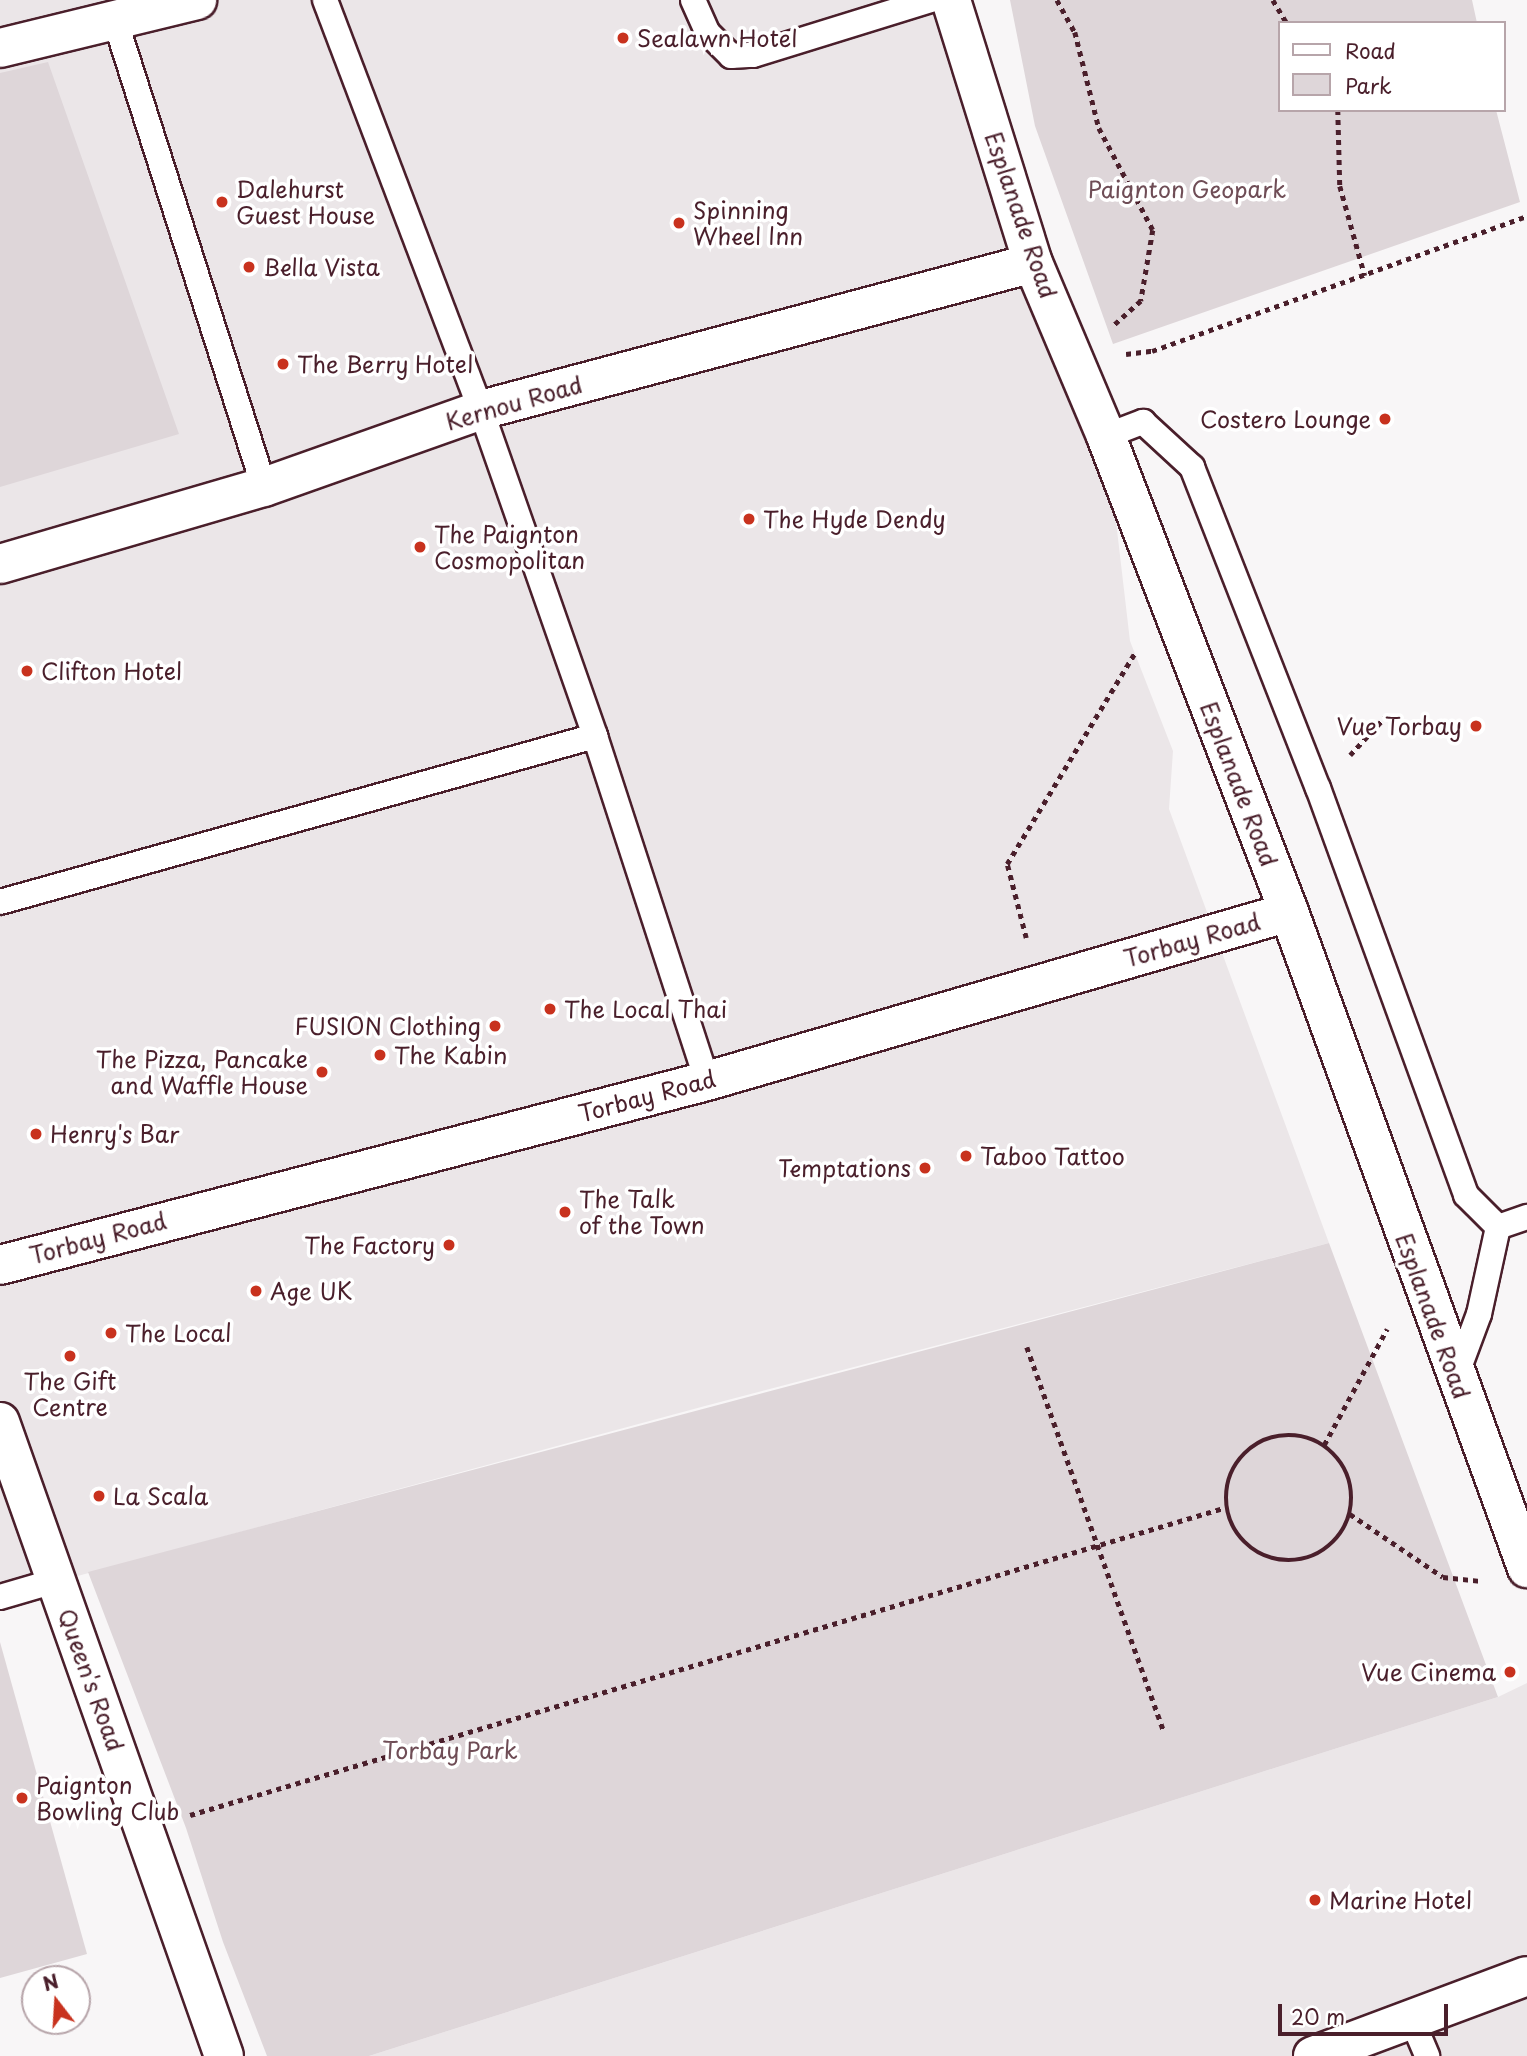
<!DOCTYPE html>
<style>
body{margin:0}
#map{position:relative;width:1527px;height:2056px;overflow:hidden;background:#f8f6f7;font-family:"Playpen Sans",sans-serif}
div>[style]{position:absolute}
.built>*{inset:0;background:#ebe6e8}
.green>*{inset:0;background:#ded6d9}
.path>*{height:4.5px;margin-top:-2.25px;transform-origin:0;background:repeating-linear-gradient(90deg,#4a1f2b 0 5px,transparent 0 10px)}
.path>.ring{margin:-2.25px;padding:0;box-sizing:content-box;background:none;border:4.5px solid #4a1f2b;border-radius:50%}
.roads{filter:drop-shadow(2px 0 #4a1f2b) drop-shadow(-2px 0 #4a1f2b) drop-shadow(0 2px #4a1f2b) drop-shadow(0 -2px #4a1f2b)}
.service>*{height:24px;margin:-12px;padding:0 12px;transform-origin:12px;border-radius:12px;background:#fff}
.minor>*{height:38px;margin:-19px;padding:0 19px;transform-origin:19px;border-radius:19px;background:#fff}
.secondary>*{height:38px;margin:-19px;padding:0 19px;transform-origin:19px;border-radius:19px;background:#fff}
.dots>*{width:19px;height:19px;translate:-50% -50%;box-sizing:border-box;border:4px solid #fff;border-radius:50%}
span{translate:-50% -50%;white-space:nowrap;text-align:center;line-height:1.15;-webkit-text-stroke:7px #fff;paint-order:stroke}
.poi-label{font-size:23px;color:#4a1f2b}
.left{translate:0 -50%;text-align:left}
.right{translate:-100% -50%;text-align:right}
.park-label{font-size:23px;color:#6f4d56}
.street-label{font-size:23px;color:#4a1f2b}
.legend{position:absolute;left:1278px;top:21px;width:228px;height:91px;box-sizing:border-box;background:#fff;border:2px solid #b7a5aa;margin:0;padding:9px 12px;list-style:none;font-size:21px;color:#4a1f2b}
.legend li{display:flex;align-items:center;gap:14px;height:35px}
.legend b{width:35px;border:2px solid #b7a5aa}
.north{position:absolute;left:21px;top:1965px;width:70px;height:70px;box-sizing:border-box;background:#fff;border:2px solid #b7a5aa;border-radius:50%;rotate:343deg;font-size:19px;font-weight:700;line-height:28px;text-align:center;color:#4a1f2b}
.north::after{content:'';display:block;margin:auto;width:24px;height:32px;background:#c8321e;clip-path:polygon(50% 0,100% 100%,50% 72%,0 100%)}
.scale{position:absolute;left:1278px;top:2004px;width:170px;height:32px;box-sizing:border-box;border:4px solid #4a1f2b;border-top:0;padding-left:9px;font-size:21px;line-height:24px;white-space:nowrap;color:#4a1f2b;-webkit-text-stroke:5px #fff;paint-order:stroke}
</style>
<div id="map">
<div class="built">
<div style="clip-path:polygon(0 0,951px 0,1106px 436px,1130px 641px,1173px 751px,1169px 809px,1329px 1243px,705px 1406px,0 1597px)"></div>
<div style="clip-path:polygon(1527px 1683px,1527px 2056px,369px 2056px,1498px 1697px)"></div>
</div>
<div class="green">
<div style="clip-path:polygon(1010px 0,1472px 0,1477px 23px,1280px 23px,1280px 110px,1496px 110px,1520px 202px,1113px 344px,1035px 126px)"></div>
<div style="clip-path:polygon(48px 62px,179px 434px,0 487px,0 73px)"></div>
<div style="clip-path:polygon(1329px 1243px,1498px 1697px,369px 2056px,267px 2056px,223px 1942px,186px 1828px,88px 1572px)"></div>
<div style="clip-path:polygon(0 1642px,87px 1954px,0 1978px)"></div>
</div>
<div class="path">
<div style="left:1057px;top:0;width:37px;rotate:61deg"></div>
<div style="left:1075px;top:32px;width:99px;rotate:76deg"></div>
<div style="left:1099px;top:128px;width:115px;rotate:62.1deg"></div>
<div style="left:1153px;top:230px;width:72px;rotate:99.6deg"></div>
<div style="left:1141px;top:301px;width:38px;rotate:138deg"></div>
<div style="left:1273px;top:0;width:27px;rotate:59deg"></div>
<div style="left:1338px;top:110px;width:76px;rotate:88.5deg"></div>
<div style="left:1340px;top:186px;width:93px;rotate:74.5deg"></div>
<div style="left:1126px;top:354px;width:26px;rotate:-7deg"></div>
<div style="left:1152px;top:351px;width:399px;rotate:-19.8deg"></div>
<div style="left:1350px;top:755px;width:54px;rotate:-47.2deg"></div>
<div style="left:1026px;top:938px;width:76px;rotate:-104.4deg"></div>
<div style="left:1007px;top:864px;width:247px;rotate:-58.8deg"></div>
<div style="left:1027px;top:1347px;width:408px;rotate:70.4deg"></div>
<div class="ring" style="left:1226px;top:1435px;width:121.5px;height:121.5px"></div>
<div style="left:1324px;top:1445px;width:132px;rotate:-61.5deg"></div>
<div style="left:1350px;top:1514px;width:112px;rotate:34.1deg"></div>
<div style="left:1443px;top:1577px;width:37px;rotate:6deg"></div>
<div style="left:190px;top:1815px;width:1082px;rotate:-16.54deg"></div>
</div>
<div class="roads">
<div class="service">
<div style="left:325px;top:0;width:439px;rotate:69.2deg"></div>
<div style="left:481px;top:410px;width:345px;rotate:70.7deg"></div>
<div style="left:595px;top:736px;width:363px;rotate:72deg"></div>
<div style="left:693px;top:0;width:35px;rotate:66deg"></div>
<div style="left:707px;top:32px;width:34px;rotate:45deg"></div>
<div style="left:731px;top:56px;width:22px;rotate:-3deg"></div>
<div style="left:753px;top:55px;width:186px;rotate:-17.2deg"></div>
<div style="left:115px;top:20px;width:490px;rotate:72.3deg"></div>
<div style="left:1106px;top:436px;width:40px;rotate:-21deg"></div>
<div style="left:1143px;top:422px;width:67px;rotate:42.6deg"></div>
<div style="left:1192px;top:467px;width:345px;rotate:68.6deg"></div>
<div style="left:1318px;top:788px;width:433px;rotate:70deg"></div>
<div style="left:1466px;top:1195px;width:45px;rotate:45deg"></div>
<div style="left:1498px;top:1227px;width:89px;rotate:102.3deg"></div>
<div style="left:1479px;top:1314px;width:66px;rotate:110.4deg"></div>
<div style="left:0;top:902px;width:618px;rotate:-15.59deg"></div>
<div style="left:1498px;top:1227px;width:31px;rotate:-19deg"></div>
<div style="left:0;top:1597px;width:57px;rotate:-16.2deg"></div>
<div style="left:1412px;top:2020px;width:39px;rotate:67deg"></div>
</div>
<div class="minor">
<div style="left:0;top:48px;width:203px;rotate:-13.7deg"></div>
<div style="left:0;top:564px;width:275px;rotate:-16.3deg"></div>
<div style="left:264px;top:487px;width:230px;rotate:-19.5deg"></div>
<div style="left:481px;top:410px;width:571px;rotate:-14.91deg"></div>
<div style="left:0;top:1422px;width:672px;rotate:70.54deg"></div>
<div style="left:1313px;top:2056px;width:228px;rotate:-20.5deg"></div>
</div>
<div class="secondary">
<div style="left:951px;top:0;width:275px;rotate:72.7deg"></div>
<div style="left:1033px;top:263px;width:188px;rotate:67.1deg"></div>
<div style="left:1106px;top:436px;width:510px;rotate:68.97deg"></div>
<div style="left:1289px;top:912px;width:698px;rotate:70.06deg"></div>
<div style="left:0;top:1265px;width:731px;rotate:-14.59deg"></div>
<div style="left:707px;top:1081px;width:606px;rotate:-16.19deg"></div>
</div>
</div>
<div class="dots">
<div style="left:623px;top:38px;background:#c8321e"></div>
<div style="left:222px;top:202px;background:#c8321e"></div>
<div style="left:679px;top:223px;background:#c8321e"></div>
<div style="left:249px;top:267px;background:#c8321e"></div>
<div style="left:283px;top:364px;background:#c8321e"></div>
<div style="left:1385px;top:419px;background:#c8321e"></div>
<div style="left:749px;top:519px;background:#c8321e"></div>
<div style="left:420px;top:547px;background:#c8321e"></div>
<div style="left:27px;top:671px;background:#c8321e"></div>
<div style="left:1476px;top:726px;background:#c8321e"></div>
<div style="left:550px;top:1009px;background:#c8321e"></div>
<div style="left:495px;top:1026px;background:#c8321e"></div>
<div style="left:380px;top:1055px;background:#c8321e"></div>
<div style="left:322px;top:1072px;background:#c8321e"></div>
<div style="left:36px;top:1134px;background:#c8321e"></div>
<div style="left:966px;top:1156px;background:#c8321e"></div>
<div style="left:925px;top:1168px;background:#c8321e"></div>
<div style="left:565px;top:1212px;background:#c8321e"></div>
<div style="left:449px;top:1245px;background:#c8321e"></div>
<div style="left:256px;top:1291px;background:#c8321e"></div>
<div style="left:111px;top:1333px;background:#c8321e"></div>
<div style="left:70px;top:1356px;background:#c8321e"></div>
<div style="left:99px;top:1496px;background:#c8321e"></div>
<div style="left:1510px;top:1672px;background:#c8321e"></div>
<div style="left:22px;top:1798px;background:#c8321e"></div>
<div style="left:1315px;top:1900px;background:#c8321e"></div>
</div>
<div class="poi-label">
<span class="left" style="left:637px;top:38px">Sealawn Hotel</span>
<span class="left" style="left:236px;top:202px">Dalehurst<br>Guest House</span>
<span class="left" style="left:693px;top:223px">Spinning<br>Wheel Inn</span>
<span class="left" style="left:263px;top:267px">Bella Vista</span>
<span class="left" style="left:297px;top:364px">The Berry Hotel</span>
<span class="right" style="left:1371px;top:419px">Costero Lounge</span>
<span class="left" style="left:763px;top:519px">The Hyde Dendy</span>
<span class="left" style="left:434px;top:547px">The Paignton<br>Cosmopolitan</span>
<span class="left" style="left:41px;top:671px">Clifton Hotel</span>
<span class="right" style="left:1462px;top:726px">Vue Torbay</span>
<span class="left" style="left:564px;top:1009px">The Local Thai</span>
<span class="right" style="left:481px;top:1026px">FUSION Clothing</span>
<span class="left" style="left:394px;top:1055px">The Kabin</span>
<span class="right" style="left:308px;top:1072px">The Pizza, Pancake<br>and Waffle House</span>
<span class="left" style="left:50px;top:1134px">Henry's Bar</span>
<span class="left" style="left:980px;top:1156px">Taboo Tattoo</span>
<span class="right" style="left:911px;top:1168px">Temptations</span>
<span class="left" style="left:579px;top:1212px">The Talk<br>of the Town</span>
<span class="right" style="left:435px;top:1245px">The Factory</span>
<span class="left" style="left:270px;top:1291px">Age UK</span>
<span class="left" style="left:125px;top:1333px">The Local</span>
<span style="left:70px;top:1394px">The Gift<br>Centre</span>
<span class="left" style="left:113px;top:1496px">La Scala</span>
<span class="right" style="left:1496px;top:1672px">Vue Cinema</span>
<span class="left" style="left:36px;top:1798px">Paignton<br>Bowling Club</span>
<span class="left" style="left:1329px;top:1900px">Marine Hotel</span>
</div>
<div class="park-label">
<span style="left:1187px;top:189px">Paignton Geopark</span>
<span style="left:450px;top:1750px">Torbay Park</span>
</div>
<div class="street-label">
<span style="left:1021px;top:215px;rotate:71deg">Esplanade Road</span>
<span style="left:514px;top:403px;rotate:-16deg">Kernou Road</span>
<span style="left:1239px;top:784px;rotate:69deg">Esplanade Road</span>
<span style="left:1192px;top:940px;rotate:-16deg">Torbay Road</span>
<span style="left:647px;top:1096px;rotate:-15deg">Torbay Road</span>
<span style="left:98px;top:1238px;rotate:-15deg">Torbay Road</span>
<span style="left:1433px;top:1316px;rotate:70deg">Esplanade Road</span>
<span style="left:91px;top:1680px;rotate:70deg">Queen's Road</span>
</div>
<ul class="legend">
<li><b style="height:9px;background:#fff"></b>Road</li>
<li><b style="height:19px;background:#ded6d9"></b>Park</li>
</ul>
<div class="north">N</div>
<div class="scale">20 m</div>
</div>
